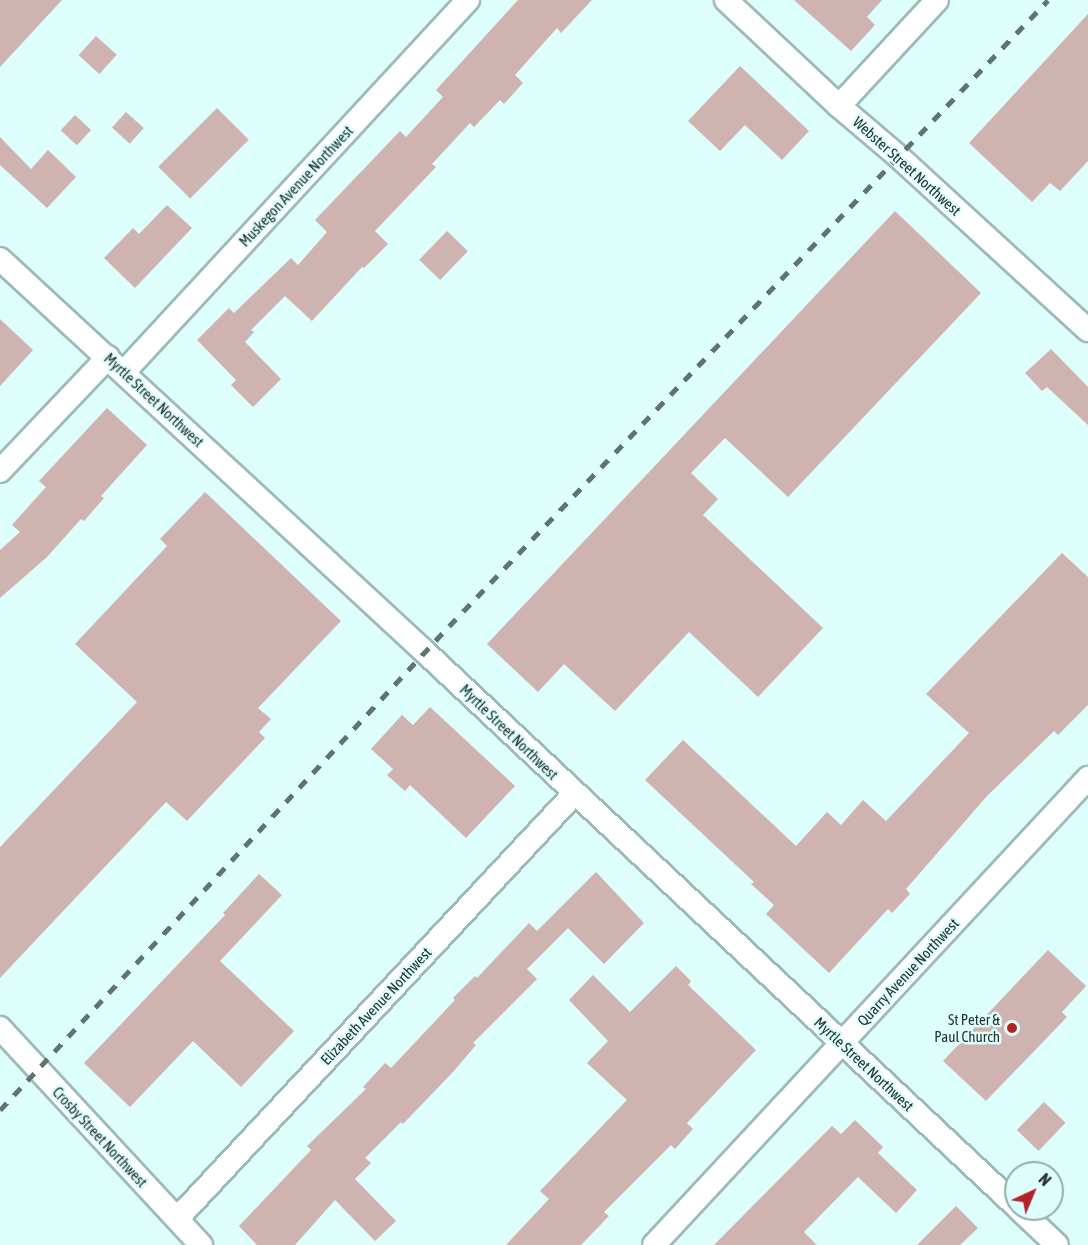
<!DOCTYPE html>
<style>
body{margin:0}
#map{position:relative;width:1088px;height:1245px;overflow:hidden;background:#defefb;font-family:"Asap Condensed",sans-serif}
div>[style]{position:absolute}
.building>*{inset:0;background:#cfb3b0;transform-origin:0 0}
.roads{filter:drop-shadow(2px 0 #9cbab8) drop-shadow(-2px 0 #9cbab8) drop-shadow(0 2px #9cbab8) drop-shadow(0 -2px #9cbab8)}
.minor>*{height:22px;margin:-11px;padding:0 11px;transform-origin:11px;border-radius:11px;background:#fff}
.rail>*{height:4.5px;margin-top:-2.25px;transform-origin:0;background:repeating-linear-gradient(90deg,#607372 0 10px,transparent 0 20px)}
.dots>*{width:16px;height:16px;translate:-50% -50%;box-sizing:border-box;border:3px solid #defefb;border-radius:50%}
span{translate:-50% -50%;white-space:nowrap;text-align:center;line-height:1.15;-webkit-text-stroke:5px #defefb;paint-order:stroke}
.street-label{font-size:15px;color:#273333}
.poi-label{font-size:15px;color:#273333}
.right{translate:-100% -50%;text-align:right}
.north{position:absolute;left:1004px;top:1161px;width:60px;height:60px;box-sizing:border-box;background:#defefb;border:2px solid #95adab;border-radius:50%;rotate:44deg;font-size:16px;font-weight:700;line-height:24px;text-align:center;color:#273333}
.north::after{content:'';display:block;margin:auto;width:21px;height:27px;background:#b42329;clip-path:polygon(50% 0,100% 100%,50% 72%,0 100%)}
</style>
<div id="map">
<div class="building">
<div style="clip-path:polygon(0 0,62px 0,0 67px)"></div>
<div style="clip-path:polygon(518px 0,592px 0,561px 33px,557px 28px,515px 75px,523px 83px,504px 104px,500px 100px,474px 127px,470px 123px,432px 164px,436px 167px,375px 231px,388px 244px,364px 268px,362px 267px,312px 321px,285px 296px,251px 330px,254px 332px,245px 342px,281px 379px,253px 407px,231px 385px,236px 380px,197px 340px,229px 308px,234px 313px,291px 258px,298px 265px,327px 232px,315px 220px,400px 131px,406px 137px,443px 97px,436px 90px)"></div>
<div style="clip-path:polygon(794px 0,882px 0,867px 17px,875px 25px,851px 51px)"></div>
<div style="clip-path:polygon(1088px 14px,1088px 161px,1060px 191px,1050px 183px,1032px 202px,969px 143px)"></div>
<div style="left:96px;top:36px;width:28px;height:26px;rotate:42deg"></div>
<div style="clip-path:polygon(740px 66px,809px 131px,782px 160px,745px 125px,720px 151px,688px 121px)"></div>
<div style="left:217px;top:108px;width:45px;height:83px;rotate:45deg"></div>
<div style="left:126px;top:112px;width:24px;height:21px;rotate:42deg"></div>
<div style="left:75px;top:115px;width:22px;height:21px;rotate:43deg"></div>
<div style="clip-path:polygon(0 137px,31px 169px,48px 150px,76px 177px,47px 208px,0 165px)"></div>
<div style="clip-path:polygon(167px 205px,192px 228px,135px 288px,104px 258px,133px 228px,139px 234px)"></div>
<div style="clip-path:polygon(895px 211px,981px 293px,788px 497px,725px 438px,691px 473px,718px 499px,703px 515px,823px 628px,758px 697px,689px 632px,615px 711px,564px 664px,538px 692px,487px 644px)"></div>
<div style="left:447px;top:231px;width:29px;height:40px;rotate:44deg"></div>
<div style="clip-path:polygon(0 319px,33px 350px,0 386px)"></div>
<div style="clip-path:polygon(1051px 349px,1088px 387px,1088px 425px,1047px 387px,1042px 391px,1025px 373px)"></div>
<div style="clip-path:polygon(107px 408px,147px 445px,101px 496px,104px 498px,84px 521px,81px 519px,47px 557px,0 598px,0 550px,20px 532px,12px 525px,46px 487px,39px 481px)"></div>
<div style="clip-path:polygon(205px 492px,341px 621px,258px 708px,271px 719px,259px 732px,265px 738px,187px 821px,166px 802px,0 978px,0 847px,137px 702px,75px 644px,167px 546px,160px 539px)"></div>
<div style="clip-path:polygon(1062px 553px,1088px 577px,1088px 705px,1058px 735px,1054px 731px,987px 796px,906px 889px,910px 894px,892px 913px,888px 909px,829px 973px,766px 914px,774px 905px,751px 884px,754px 882px,645px 780px,683px 740px,796px 846px,827px 812px,841px 825px,863px 800px,886px 821px,969px 733px,926px 694px)"></div>
<div style="clip-path:polygon(430px 707px,515px 786px,466px 838px,410px 785px,405px 791px,387px 775px,393px 769px,371px 749px,402px 715px,413px 725px)"></div>
<div style="clip-path:polygon(596px 872px,644px 923px,604px 964px,568px 928px,527px 969px,537px 979px,473px 1043px,476px 1045px,453px 1072px,403px 1124px,401px 1122px,365px 1158px,371px 1163px,355px 1179px,396px 1221px,375px 1241px,335px 1200px,295px 1245px,257px 1245px,239px 1226px,311px 1150px,307px 1146px,366px 1089px,363px 1087px,385px 1063px,391px 1068px,455px 1000px,453px 998px,475px 976px,477px 978px,529px 923px,537px 931px)"></div>
<div style="clip-path:polygon(259px 874px,282px 895px,220px 961px,294px 1031px,241px 1087px,193px 1041px,130px 1107px,84px 1063px,225px 915px,223px 913px)"></div>
<div style="clip-path:polygon(1048px 950px,1086px 986px,1062px 1012px,1067px 1017px,986px 1101px,943px 1061px)"></div>
<div style="clip-path:polygon(676px 966px,691px 981px,688px 985px,756px 1050px,687px 1123px,693px 1129px,675px 1149px,671px 1145px,604px 1212px,609px 1216px,581px 1245px,506px 1245px,549px 1199px,540px 1191px,627px 1100px,587px 1063px,608px 1041px,569px 1000px,593px 975px,630px 1012px)"></div>
<div style="left:1044px;top:1102px;width:30px;height:39px;rotate:44deg"></div>
<div style="clip-path:polygon(855px 1120px,883px 1147px,878px 1153px,917px 1190px,896px 1213px,858px 1177px,804px 1232px,817px 1245px,714px 1245px,832px 1126px,841px 1134px)"></div>
<div style="clip-path:polygon(956px 1206px,978px 1228px,960px 1245px,917px 1245px)"></div>
</div>
<div class="roads">
<div class="minor">
<div style="left:726px;top:0;width:155px;rotate:43.2deg"></div>
<div style="left:839px;top:106px;width:79px;rotate:40.4deg"></div>
<div style="left:899px;top:157px;width:256px;rotate:42.5deg"></div>
<div style="left:839px;top:106px;width:144px;rotate:-47.2deg"></div>
<div style="left:0;top:259px;width:579px;rotate:42.76deg"></div>
<div style="left:425px;top:652px;width:810px;rotate:43.15deg"></div>
<div style="left:124px;top:372px;width:507px;rotate:-47.24deg"></div>
<div style="left:0;top:471px;width:157px;rotate:-46.5deg"></div>
<div style="left:0;top:1028px;width:296px;rotate:47.2deg"></div>
<div style="left:1019px;top:1209px;width:52px;rotate:43.5deg"></div>
<div style="left:177px;top:1219px;width:582px;rotate:-46.95deg"></div>
<div style="left:654px;top:1245px;width:638px;rotate:-47.1deg"></div>
</div>
</div>
<div class="rail">
<div style="left:0;top:1110px;width:660px;rotate:-47.15deg"></div>
<div style="left:449px;top:626px;width:866px;rotate:-46.26deg"></div>
</div>
<div class="dots">
<div style="left:1012px;top:1028px;background:#b42329"></div>
</div>
<div class="street-label">
<span style="left:907px;top:166px;rotate:42deg">Webster Street Northwest</span>
<span style="left:296px;top:186px;rotate:-47deg">Muskegon Avenue Northwest</span>
<span style="left:154px;top:400px;rotate:43deg">Myrtle Street Northwest</span>
<span style="left:509px;top:732px;rotate:44deg">Myrtle Street Northwest</span>
<span style="left:908px;top:972px;rotate:-47deg">Quarry Avenue Northwest</span>
<span style="left:376px;top:1006px;rotate:-47deg">Elizabeth Avenue Northwest</span>
<span style="left:864px;top:1064px;rotate:43deg">Myrtle Street Northwest</span>
<span style="left:100px;top:1137px;rotate:47deg">Crosby Street Northwest</span>
</div>
<div class="poi-label">
<span class="right" style="left:1000px;top:1028px">St Peter &amp;<br>Paul Church</span>
</div>
<div class="north">N</div>
</div>
